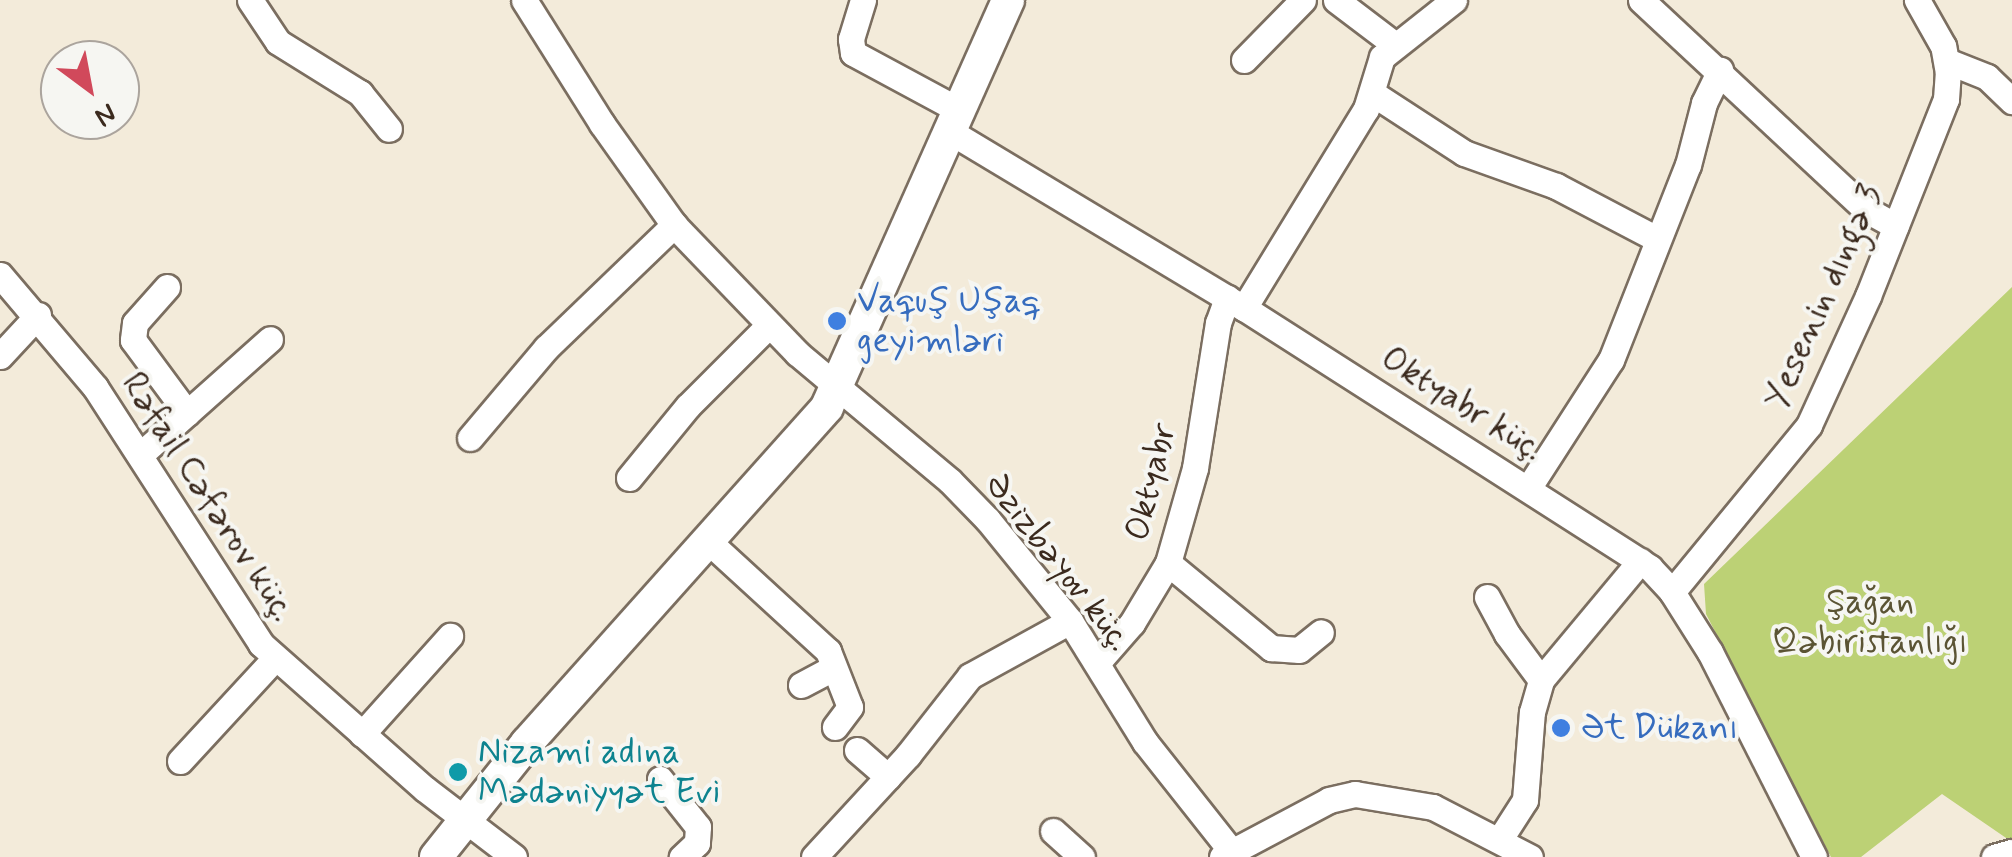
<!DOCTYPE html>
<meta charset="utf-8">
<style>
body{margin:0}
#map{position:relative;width:2012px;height:857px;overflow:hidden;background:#f3ebda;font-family:Mynerve,sans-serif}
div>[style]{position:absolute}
.green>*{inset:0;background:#bcd175}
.roads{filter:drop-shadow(2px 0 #7b6e60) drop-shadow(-2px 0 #7b6e60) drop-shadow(0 2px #7b6e60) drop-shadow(0 -2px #7b6e60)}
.minor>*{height:25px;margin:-12.5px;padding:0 12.5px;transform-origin:12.5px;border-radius:12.5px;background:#fff}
.major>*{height:32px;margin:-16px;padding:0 16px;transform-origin:16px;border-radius:16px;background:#fff}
.dots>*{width:28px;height:28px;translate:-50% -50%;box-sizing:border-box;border:5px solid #f6f6f2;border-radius:50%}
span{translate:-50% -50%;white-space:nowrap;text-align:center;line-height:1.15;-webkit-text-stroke:8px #f6f6f2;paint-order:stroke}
.street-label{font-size:35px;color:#3b2a1e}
.shop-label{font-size:35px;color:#366cbe}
.left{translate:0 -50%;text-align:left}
.park-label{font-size:35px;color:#5b5434}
.culture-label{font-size:35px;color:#0d838f}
.north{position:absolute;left:40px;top:40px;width:100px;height:100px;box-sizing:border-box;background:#f6f6f2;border:2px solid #aba49d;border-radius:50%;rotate:148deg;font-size:28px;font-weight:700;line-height:40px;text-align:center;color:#3b2a1e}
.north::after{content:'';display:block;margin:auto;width:35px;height:45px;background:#d1495b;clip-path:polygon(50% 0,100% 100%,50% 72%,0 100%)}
</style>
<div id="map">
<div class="green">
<div style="clip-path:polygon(2012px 287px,2012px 842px,1942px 794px,1861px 857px,1831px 857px,1706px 614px,1704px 584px)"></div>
</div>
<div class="roads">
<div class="minor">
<div style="left:250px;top:0;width:50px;rotate:56.3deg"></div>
<div style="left:278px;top:42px;width:97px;rotate:31.9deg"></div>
<div style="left:360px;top:93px;width:46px;rotate:51.1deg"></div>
<div style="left:524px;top:0;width:146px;rotate:57.8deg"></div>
<div style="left:602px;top:124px;width:124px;rotate:54.5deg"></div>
<div style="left:674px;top:225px;width:178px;rotate:46.1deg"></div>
<div style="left:797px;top:353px;width:199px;rotate:39.9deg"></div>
<div style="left:950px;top:481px;width:54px;rotate:45.7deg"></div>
<div style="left:988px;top:520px;width:130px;rotate:50.9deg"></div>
<div style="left:1070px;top:621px;width:142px;rotate:58.2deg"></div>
<div style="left:1145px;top:742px;width:140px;rotate:51.7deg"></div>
<div style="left:863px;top:0;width:41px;rotate:107.1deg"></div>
<div style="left:851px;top:39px;width:14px;rotate:82deg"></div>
<div style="left:853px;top:53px;width:118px;rotate:28.3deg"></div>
<div style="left:1336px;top:0;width:73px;rotate:37.2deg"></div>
<div style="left:1641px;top:0;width:306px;rotate:43deg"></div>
<div style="left:1865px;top:209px;width:35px;rotate:29deg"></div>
<div style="left:1244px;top:60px;width:84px;rotate:-45.5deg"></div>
<div style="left:1947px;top:61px;width:43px;rotate:21.8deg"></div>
<div style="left:1987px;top:77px;width:35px;rotate:44deg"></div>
<div style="left:1372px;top:93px;width:110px;rotate:33.1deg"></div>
<div style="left:1464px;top:153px;width:98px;rotate:19.7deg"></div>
<div style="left:1556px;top:186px;width:114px;rotate:27.7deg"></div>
<div style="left:949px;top:131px;width:344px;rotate:31deg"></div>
<div style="left:1244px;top:308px;width:482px;rotate:32.6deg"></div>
<div style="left:1650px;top:568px;width:33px;rotate:47deg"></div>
<div style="left:1672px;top:592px;width:71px;rotate:57.7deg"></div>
<div style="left:1710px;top:652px;width:230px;rotate:63.1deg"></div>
<div style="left:0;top:275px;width:147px;rotate:49.7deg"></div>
<div style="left:95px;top:387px;width:306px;rotate:57.1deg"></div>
<div style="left:261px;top:644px;width:219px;rotate:41.5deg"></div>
<div style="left:425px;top:789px;width:112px;rotate:37.4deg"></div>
<div style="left:167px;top:287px;width:48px;rotate:131.6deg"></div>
<div style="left:135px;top:323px;width:17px;rotate:97deg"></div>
<div style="left:133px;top:340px;width:91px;rotate:53.5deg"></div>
<div style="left:1244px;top:308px;width:233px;rotate:-58.5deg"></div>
<div style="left:1366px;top:109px;width:54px;rotate:-72.9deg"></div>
<div style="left:1382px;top:57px;width:92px;rotate:-38.4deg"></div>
<div style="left:0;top:356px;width:56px;rotate:-47.2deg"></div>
<div style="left:470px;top:438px;width:118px;rotate:-49.8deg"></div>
<div style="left:546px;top:348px;width:178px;rotate:-43.9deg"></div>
<div style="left:140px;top:455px;width:174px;rotate:-41.7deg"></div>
<div style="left:629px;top:478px;width:93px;rotate:-50.7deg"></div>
<div style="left:688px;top:406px;width:113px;rotate:-45deg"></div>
<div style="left:1529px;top:487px;width:151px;rotate:-57.2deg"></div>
<div style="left:1611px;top:360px;width:210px;rotate:-68.5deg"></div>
<div style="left:1688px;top:165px;width:64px;rotate:-75.5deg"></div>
<div style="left:1704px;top:103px;width:37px;rotate:-64deg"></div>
<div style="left:708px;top:541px;width:163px;rotate:42.5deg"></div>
<div style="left:828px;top:651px;width:60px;rotate:68.6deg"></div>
<div style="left:850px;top:707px;width:25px;rotate:127deg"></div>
<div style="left:1168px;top:563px;width:134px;rotate:39.5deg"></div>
<div style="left:1271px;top:648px;width:28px;rotate:4deg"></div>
<div style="left:1299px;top:650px;width:28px;rotate:-39deg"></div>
<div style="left:1672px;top:592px;width:216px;rotate:-50.6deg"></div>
<div style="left:1809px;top:425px;width:142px;rotate:-65.4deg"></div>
<div style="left:1868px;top:296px;width:212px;rotate:-68.4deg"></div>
<div style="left:1946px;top:99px;width:26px;rotate:-86deg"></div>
<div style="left:1948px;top:73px;width:27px;rotate:-100deg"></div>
<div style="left:1943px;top:46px;width:53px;rotate:-119.5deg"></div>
<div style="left:1487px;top:597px;width:42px;rotate:61.6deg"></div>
<div style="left:1507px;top:634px;width:57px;rotate:53.5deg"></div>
<div style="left:1097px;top:663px;width:53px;rotate:-48.8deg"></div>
<div style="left:1132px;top:623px;width:70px;rotate:-59deg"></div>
<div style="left:1168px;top:563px;width:99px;rotate:-74.1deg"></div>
<div style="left:1195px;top:468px;width:147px;rotate:-81deg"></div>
<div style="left:1218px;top:323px;width:27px;rotate:-70deg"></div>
<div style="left:801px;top:685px;width:36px;rotate:-28deg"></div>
<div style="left:362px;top:734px;width:132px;rotate:-48.1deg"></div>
<div style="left:857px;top:750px;width:41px;rotate:41.1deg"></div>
<div style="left:180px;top:761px;width:140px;rotate:-47.3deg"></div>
<div style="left:660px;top:779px;width:61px;rotate:51.6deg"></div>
<div style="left:698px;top:827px;width:16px;rotate:94deg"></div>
<div style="left:697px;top:843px;width:21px;rotate:137deg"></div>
<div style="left:1053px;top:831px;width:39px;rotate:42deg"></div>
<div style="left:1500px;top:839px;width:46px;rotate:-57.3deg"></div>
<div style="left:1525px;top:800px;width:88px;rotate:-85.5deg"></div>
<div style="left:1532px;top:712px;width:33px;rotate:-74deg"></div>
<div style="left:1541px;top:680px;width:155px;rotate:-50.2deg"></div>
<div style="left:814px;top:857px;width:139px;rotate:-47.3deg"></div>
<div style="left:908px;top:755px;width:100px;rotate:-51.9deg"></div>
<div style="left:970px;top:676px;width:114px;rotate:-28.8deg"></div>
<div style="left:1222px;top:857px;width:121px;rotate:-28deg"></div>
<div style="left:1329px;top:800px;width:27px;rotate:-13deg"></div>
<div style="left:1355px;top:794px;width:79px;rotate:9.5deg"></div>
<div style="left:1433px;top:807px;width:109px;rotate:27.3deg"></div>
<div style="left:1994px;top:857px;width:19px;rotate:-16deg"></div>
</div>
<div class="major">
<div style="left:436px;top:857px;width:146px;rotate:-51.4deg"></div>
<div style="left:527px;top:743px;width:450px;rotate:-48.2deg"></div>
<div style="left:827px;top:407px;width:445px;rotate:-66deg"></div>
</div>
</div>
<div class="dots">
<div style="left:837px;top:321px;background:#3f7fe0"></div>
<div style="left:1561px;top:728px;background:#3f7fe0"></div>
<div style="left:458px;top:772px;background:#0f9aa8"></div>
</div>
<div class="street-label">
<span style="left:1824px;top:297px;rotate:-66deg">Yesenin dıngə 3</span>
<span style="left:1462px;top:404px;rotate:32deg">Oktyabr küç.</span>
<span style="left:1151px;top:482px;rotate:-76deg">Oktyabr</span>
<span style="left:208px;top:497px;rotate:57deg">Rəfail Cəfərov küç.</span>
<span style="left:1058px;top:562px;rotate:52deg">Əzizbəyov küç.</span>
</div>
<div class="shop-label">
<span class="left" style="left:857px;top:321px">Vaquş Uşaq<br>geyimləri</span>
<span class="left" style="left:1581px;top:728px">Ət Dükanı</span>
</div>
<div class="park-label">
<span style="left:1870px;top:622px">Şağan<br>Qəbiristanlığı</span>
</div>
<div class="culture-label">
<span class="left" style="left:478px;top:772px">Nizami adına<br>Mədəniyyət Evi</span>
</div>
<div class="north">N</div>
</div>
